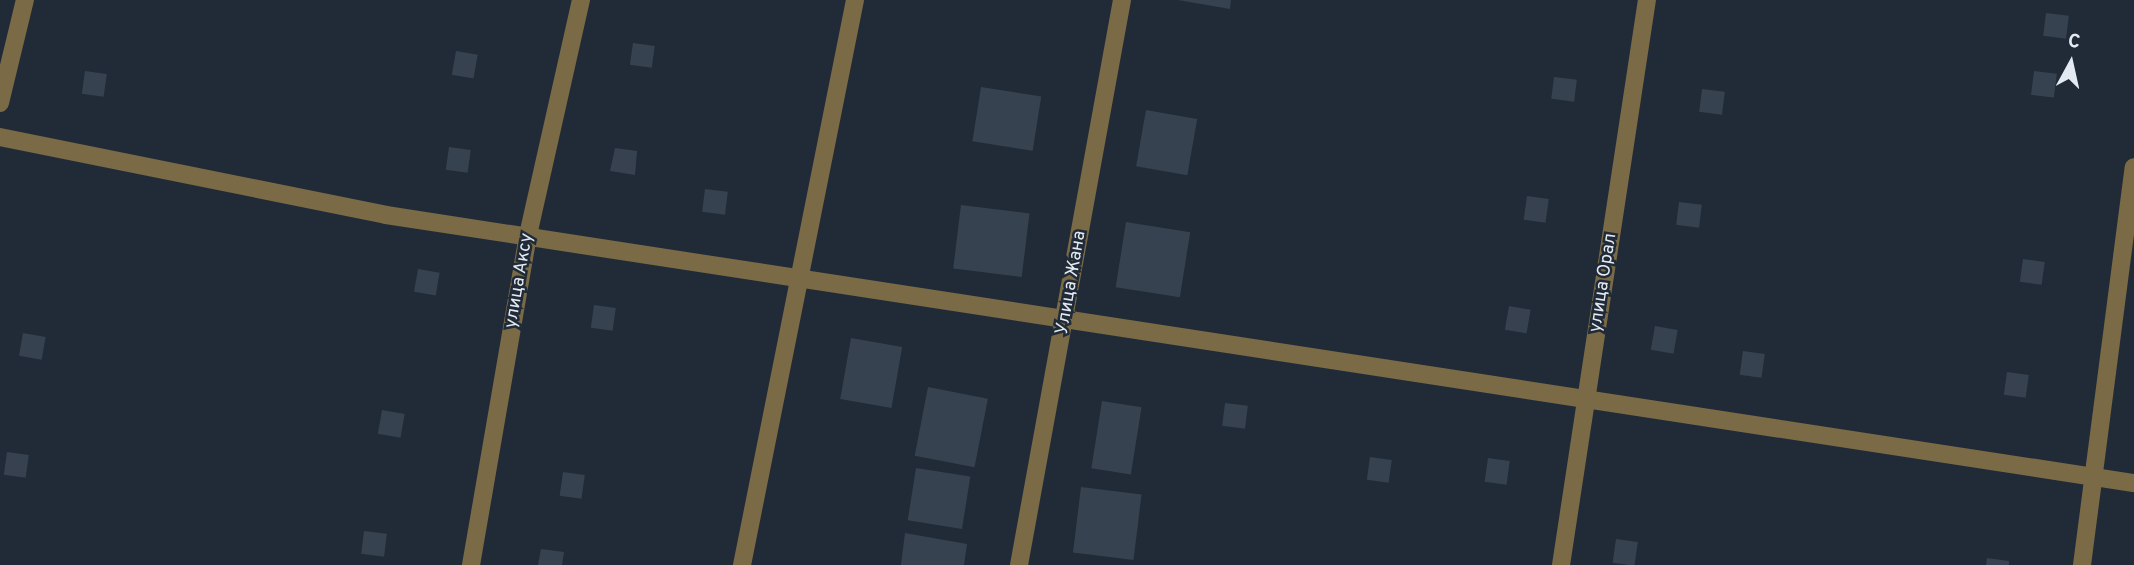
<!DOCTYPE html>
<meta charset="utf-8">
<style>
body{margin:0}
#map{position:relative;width:2134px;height:565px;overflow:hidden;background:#202b37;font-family:Overpass,sans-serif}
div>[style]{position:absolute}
.building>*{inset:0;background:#36424f;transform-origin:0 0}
.minor>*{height:18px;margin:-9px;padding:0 9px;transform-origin:9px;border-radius:9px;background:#7a6a46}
span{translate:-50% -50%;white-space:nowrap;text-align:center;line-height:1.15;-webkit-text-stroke:5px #202b37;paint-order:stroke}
.street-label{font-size:18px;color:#e3eaf2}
.north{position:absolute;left:2036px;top:28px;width:70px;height:70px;-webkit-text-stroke:5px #202b37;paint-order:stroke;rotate:8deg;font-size:19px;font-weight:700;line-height:28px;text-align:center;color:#e3eaf2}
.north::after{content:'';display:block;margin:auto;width:24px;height:32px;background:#e3eaf2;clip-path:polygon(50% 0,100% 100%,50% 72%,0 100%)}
</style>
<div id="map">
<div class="building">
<div style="clip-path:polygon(1178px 0,1231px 0,1230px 9px)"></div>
<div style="left:2046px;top:13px;width:23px;height:23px;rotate:7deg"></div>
<div style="left:633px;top:43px;width:22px;height:22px;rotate:8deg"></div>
<div style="left:456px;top:51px;width:22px;height:24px;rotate:10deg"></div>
<div style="left:85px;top:71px;width:22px;height:23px;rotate:8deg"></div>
<div style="left:2034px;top:71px;width:23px;height:24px;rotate:7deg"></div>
<div style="left:1554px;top:77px;width:23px;height:22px;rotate:7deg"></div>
<div style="left:981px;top:87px;width:61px;height:55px;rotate:9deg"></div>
<div style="left:1702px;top:89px;width:23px;height:23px;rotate:7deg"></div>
<div style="left:1146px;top:110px;width:52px;height:57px;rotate:10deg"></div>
<div style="left:449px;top:147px;width:22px;height:23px;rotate:8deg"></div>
<div style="clip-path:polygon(615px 148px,637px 151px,635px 175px,610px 171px)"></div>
<div style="left:705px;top:189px;width:23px;height:23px;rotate:7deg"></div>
<div style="left:1527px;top:196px;width:22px;height:24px;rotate:8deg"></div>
<div style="left:1679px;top:202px;width:23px;height:23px;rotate:7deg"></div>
<div style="left:961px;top:205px;width:69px;height:64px;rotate:7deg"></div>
<div style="left:1126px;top:222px;width:65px;height:66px;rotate:9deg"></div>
<div style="left:2023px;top:259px;width:22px;height:23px;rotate:8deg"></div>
<div style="left:418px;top:269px;width:22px;height:23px;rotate:10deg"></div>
<div style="left:594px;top:305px;width:22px;height:23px;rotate:8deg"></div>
<div style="left:1509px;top:306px;width:22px;height:24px;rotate:10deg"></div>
<div style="left:1655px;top:326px;width:23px;height:24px;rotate:10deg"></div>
<div style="left:23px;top:333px;width:23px;height:23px;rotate:10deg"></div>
<div style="left:851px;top:338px;width:52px;height:62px;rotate:10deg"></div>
<div style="left:1743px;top:351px;width:22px;height:24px;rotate:8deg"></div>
<div style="left:2007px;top:372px;width:22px;height:23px;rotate:8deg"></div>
<div style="left:928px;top:387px;width:61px;height:70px;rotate:11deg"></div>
<div style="left:1102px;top:401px;width:40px;height:68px;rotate:9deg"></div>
<div style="left:1225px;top:403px;width:23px;height:23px;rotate:7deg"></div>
<div style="left:382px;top:410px;width:23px;height:24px;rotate:10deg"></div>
<div style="left:7px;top:452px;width:22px;height:23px;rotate:8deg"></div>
<div style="left:1370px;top:457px;width:22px;height:23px;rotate:8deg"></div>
<div style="left:1488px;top:458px;width:22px;height:24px;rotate:8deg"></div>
<div style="left:916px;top:468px;width:55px;height:53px;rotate:9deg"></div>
<div style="left:563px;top:472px;width:22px;height:24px;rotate:8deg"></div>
<div style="left:1081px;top:487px;width:61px;height:66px;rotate:7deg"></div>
<div style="left:364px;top:531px;width:23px;height:23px;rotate:7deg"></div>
<div style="clip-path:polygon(905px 533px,967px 544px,964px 565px,901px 565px)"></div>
<div style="left:1616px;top:539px;width:22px;height:24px;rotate:8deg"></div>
<div style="clip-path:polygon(541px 549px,564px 552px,562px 565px,538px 565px)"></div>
<div style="clip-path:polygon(1987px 558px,2009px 561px,2009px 565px,1986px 565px)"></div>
</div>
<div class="minor">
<div style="left:0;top:103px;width:106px;rotate:-76.4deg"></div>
<div style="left:0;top:137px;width:394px;rotate:11.4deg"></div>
<div style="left:386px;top:215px;width:1768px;rotate:8.72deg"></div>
<div style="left:471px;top:565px;width:335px;rotate:-80.2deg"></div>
<div style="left:528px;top:235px;width:241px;rotate:-77.3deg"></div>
<div style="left:742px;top:565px;width:576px;rotate:-78.69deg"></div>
<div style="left:1019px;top:565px;width:574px;rotate:-79.67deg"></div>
<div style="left:1561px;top:565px;width:572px;rotate:-81.35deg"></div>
<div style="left:2082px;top:565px;width:401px;rotate:-82.6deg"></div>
</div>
<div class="street-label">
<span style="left:520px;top:281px;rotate:-80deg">улица Аксу</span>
<span style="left:1072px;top:283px;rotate:-80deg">Улица Жана</span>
<span style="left:1604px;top:283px;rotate:-81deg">улица Орал</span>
</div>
<div class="north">С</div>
</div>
